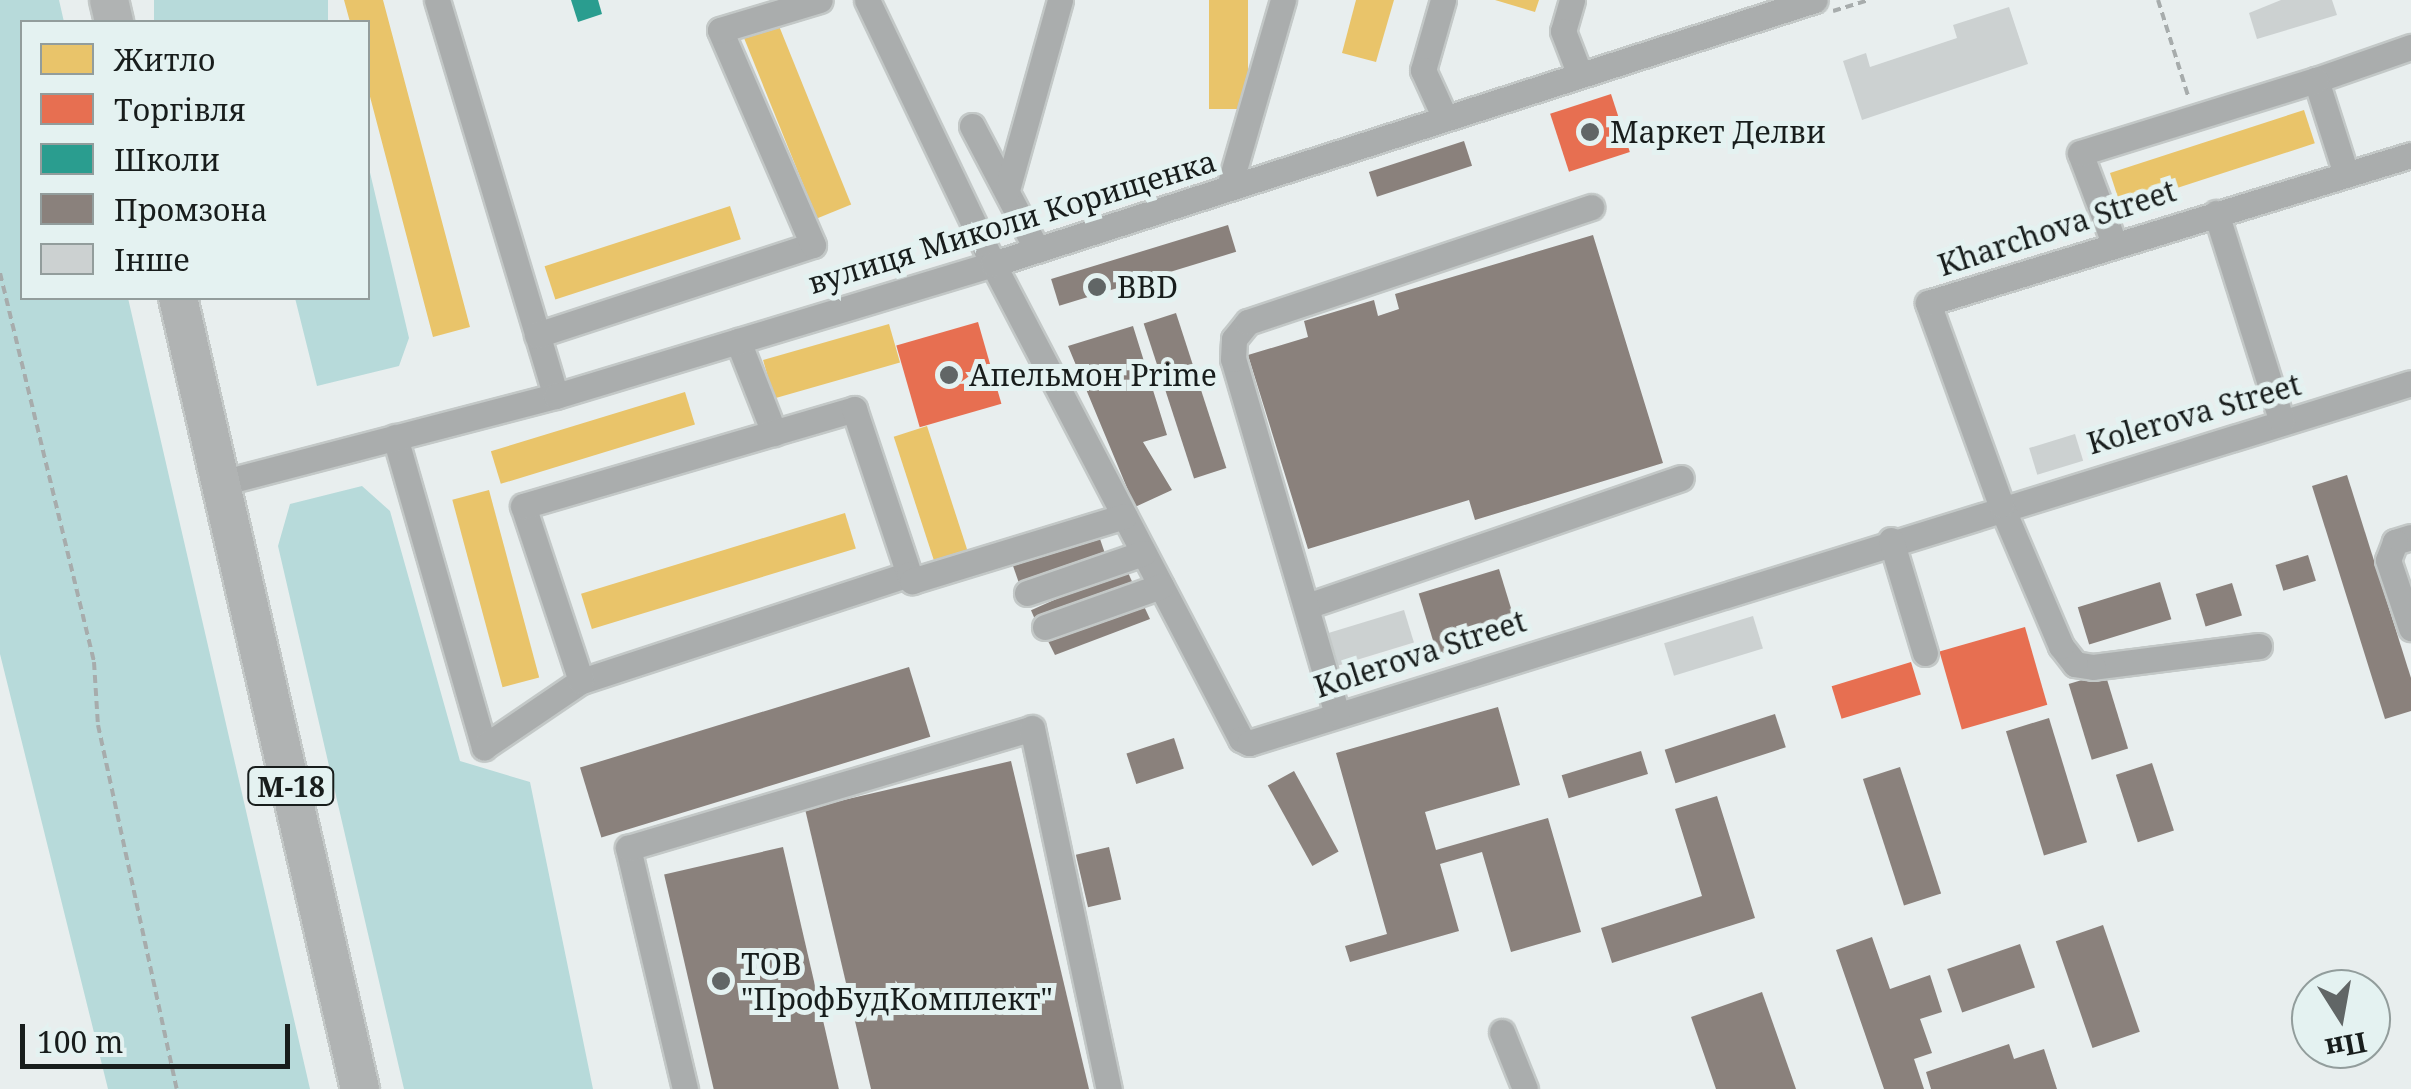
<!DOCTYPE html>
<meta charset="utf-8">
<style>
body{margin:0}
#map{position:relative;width:2411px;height:1089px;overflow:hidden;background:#e8eeee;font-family:"Noto Serif",serif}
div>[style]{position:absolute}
.forest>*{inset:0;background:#b7dada;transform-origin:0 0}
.homes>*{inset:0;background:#e9c46a;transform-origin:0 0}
.shops>*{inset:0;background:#e76f51;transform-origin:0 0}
.schools>*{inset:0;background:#2a9d8f}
.industry>*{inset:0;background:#8a817c;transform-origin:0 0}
.building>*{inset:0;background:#ccd1d1;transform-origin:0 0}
.path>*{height:4px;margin-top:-2px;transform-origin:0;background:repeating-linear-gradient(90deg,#a7acac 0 8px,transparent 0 13px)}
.roads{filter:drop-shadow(2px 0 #c3c8c7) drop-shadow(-2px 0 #c3c8c7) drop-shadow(0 2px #c3c8c7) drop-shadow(0 -2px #c3c8c7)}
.minor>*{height:25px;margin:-12.5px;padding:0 12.5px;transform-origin:12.5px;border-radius:12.5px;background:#aaadad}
.highway>*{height:38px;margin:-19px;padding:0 19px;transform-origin:19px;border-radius:19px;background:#b0b3b3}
.dots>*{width:28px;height:28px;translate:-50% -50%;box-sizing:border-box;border:5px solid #e4f2f1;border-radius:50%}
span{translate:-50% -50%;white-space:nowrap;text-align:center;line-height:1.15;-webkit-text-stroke:10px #e4f2f1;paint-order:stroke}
.shield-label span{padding:2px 8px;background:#e4f2f1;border:2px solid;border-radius:8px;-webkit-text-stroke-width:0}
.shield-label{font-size:28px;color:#181d1c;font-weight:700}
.poi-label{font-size:30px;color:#181d1c}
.left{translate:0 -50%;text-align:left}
.street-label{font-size:30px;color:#181d1c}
.legend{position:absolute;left:20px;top:20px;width:350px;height:280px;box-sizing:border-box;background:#e4f2f1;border:2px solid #929d9c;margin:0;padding:12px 18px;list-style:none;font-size:30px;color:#181d1c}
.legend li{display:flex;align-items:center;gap:20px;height:50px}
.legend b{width:50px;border:2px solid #929d9c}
.north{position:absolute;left:2291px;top:969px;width:100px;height:100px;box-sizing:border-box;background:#e4f2f1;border:2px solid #929d9c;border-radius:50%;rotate:169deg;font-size:28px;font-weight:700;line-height:40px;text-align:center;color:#181d1c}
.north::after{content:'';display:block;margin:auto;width:35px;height:45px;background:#616666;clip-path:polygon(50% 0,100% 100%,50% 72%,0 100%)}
.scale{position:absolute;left:20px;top:1024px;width:270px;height:45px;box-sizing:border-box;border:5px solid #181d1c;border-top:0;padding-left:12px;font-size:30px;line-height:35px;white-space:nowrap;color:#181d1c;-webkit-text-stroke:8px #e4f2f1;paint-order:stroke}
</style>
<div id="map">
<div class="forest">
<div style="clip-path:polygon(0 0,59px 0,64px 22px,22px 22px,22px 298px,128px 298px,310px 1089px,108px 1089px,0 654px)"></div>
<div style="left:154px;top:0;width:174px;height:23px"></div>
<div style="clip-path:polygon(368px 164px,409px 338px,399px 366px,317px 386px,295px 298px,368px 298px)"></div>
<div style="clip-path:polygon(362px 486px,390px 511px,460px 761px,530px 782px,593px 1089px,404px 1089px,278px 546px,290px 504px)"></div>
</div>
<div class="homes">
<div style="clip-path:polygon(344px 0,383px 0,470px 327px,433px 337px,368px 89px,368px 22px,350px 22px)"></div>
<div style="left:1209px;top:0;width:39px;height:109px"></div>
<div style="clip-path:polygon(1356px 0,1394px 0,1376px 62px,1342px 53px)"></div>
<div style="clip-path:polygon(1495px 0,1539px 0,1535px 12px)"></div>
<div style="left:777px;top:21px;width:198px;height:37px;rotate:68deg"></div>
<div style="left:2304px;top:110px;width:35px;height:204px;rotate:72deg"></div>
<div style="left:730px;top:206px;width:35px;height:195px;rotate:72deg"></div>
<div style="left:889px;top:324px;width:40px;height:131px;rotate:74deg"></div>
<div style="left:685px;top:392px;width:34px;height:203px;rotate:73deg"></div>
<div style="left:927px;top:426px;width:132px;height:35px;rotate:72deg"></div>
<div style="left:489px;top:490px;width:194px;height:38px;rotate:75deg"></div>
<div style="left:845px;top:513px;width:37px;height:276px;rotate:73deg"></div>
</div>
<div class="shops">
<div style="left:1611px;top:94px;width:61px;height:64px;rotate:72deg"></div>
<div style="left:978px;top:322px;width:85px;height:85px;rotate:74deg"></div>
<div style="left:2025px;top:627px;width:81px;height:89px;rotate:74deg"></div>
<div style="left:1911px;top:662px;width:34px;height:83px;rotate:73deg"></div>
</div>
<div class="schools">
<div style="clip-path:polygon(571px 0,598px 0,602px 14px,578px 22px)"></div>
</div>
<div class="industry">
<div style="left:1464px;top:141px;width:26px;height:100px;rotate:72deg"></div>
<div style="left:1228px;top:225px;width:28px;height:185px;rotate:73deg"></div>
<div style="clip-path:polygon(1593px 235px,1663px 463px,1475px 520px,1469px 500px,1308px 549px,1248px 355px,1308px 337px,1304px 321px,1374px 300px,1378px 316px,1399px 309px,1395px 294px)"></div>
<div style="left:1176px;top:313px;width:163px;height:34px;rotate:72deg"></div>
<div style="clip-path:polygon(1133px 326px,1167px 435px,1143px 442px,1172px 490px,1135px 507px,1068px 346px)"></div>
<div style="clip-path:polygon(2347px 475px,2411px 678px,2411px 711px,2385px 719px,2312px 486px)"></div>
<div style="left:1099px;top:536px;width:24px;height:91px;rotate:71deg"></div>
<div style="left:2308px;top:555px;width:27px;height:34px;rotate:73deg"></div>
<div style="left:1126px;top:568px;width:22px;height:104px;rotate:66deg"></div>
<div style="left:1499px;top:569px;width:64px;height:84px;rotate:73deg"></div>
<div style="left:2160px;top:582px;width:39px;height:86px;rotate:73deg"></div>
<div style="left:2232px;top:583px;width:34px;height:38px;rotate:73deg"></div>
<div style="clip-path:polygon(1142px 602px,1150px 619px,1055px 655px,1045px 635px)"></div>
<div style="left:909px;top:667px;width:73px;height:344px;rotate:73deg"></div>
<div style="left:2105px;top:673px;width:79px;height:38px;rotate:73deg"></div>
<div style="clip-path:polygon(1498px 707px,1520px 785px,1425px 812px,1436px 850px,1548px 818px,1581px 932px,1511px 952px,1482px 852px,1440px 864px,1459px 931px,1350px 962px,1345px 946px,1387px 934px,1336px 753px)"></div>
<div style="left:1775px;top:714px;width:35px;height:116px;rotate:72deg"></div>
<div style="left:2049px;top:718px;width:130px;height:45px;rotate:73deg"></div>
<div style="left:1174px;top:738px;width:32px;height:50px;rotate:72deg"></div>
<div style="left:1641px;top:751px;width:24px;height:83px;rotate:73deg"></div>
<div style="clip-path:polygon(1011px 761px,1089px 1089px,871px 1089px,805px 809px)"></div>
<div style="left:2152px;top:763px;width:71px;height:38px;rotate:72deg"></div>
<div style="left:1900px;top:767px;width:133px;height:39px;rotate:72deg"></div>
<div style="left:1294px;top:771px;width:92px;height:30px;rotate:61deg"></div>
<div style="clip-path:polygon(1717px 796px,1755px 918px,1612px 963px,1601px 928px,1702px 896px,1675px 809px)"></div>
<div style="left:783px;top:847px;width:249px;height:122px;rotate:77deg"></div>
<div style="left:1109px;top:847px;width:54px;height:34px;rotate:77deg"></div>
<div style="left:2103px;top:925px;width:113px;height:50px;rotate:71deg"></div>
<div style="clip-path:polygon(1872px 937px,1890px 989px,1930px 975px,1942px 1012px,1920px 1019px,1932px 1053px,1914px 1059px,1924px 1089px,1884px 1089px,1836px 950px)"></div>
<div style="left:2020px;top:944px;width:46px;height:77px;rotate:71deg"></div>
<div style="clip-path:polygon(1762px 992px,1796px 1089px,1716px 1089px,1691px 1017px)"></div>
<div style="clip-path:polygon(2009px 1044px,2014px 1059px,2044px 1049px,2057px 1089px,1931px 1089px,1926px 1072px)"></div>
</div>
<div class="building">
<div style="clip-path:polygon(2281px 0,2332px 0,2337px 15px,2257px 39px,2249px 13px)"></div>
<div style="clip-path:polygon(2009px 7px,2028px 64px,1862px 120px,1843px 61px,1866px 53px,1870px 67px,1957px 38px,1953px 25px)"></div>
<div style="left:2075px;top:434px;width:28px;height:48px;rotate:73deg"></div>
<div style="left:1404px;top:610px;width:34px;height:79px;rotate:73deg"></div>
<div style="left:1753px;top:616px;width:34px;height:93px;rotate:73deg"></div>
</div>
<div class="path">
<div style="left:2158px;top:0;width:101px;rotate:72.6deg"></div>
<div style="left:1833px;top:11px;width:37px;rotate:-17deg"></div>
<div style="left:0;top:273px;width:400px;rotate:76.4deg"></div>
<div style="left:94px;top:662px;width:63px;rotate:86.4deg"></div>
<div style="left:98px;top:725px;width:372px;rotate:77.8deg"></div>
</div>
<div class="roads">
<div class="minor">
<div style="left:437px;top:0;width:413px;rotate:73.3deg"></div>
<div style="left:867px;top:0;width:293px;rotate:64.5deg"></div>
<div style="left:993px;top:264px;width:536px;rotate:62.43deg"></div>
<div style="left:1241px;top:739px;width:9px;rotate:27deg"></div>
<div style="left:1249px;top:743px;width:1216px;rotate:-17.21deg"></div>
<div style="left:1443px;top:0;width:73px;rotate:105.9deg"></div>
<div style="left:1423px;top:70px;width:53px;rotate:65.4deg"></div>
<div style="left:1572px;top:0;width:32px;rotate:106deg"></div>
<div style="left:1563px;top:31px;width:47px;rotate:68.9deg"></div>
<div style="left:972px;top:126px;width:140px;rotate:62.3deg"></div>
<div style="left:2346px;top:174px;width:99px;rotate:-107.7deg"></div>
<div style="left:2316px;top:80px;width:101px;rotate:-19.2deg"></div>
<div style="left:1229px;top:187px;width:195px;rotate:-73.9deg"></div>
<div style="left:1007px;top:190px;width:197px;rotate:-74.4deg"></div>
<div style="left:2216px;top:213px;width:219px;rotate:72.5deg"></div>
<div style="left:2114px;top:243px;width:96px;rotate:-110.7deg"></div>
<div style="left:2080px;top:153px;width:247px;rotate:-17.2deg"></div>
<div style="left:537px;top:335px;width:290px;rotate:-18.1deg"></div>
<div style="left:813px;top:245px;width:234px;rotate:-113.4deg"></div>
<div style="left:720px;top:30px;width:104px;rotate:-16.7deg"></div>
<div style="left:738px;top:341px;width:99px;rotate:68.6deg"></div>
<div style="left:395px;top:437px;width:323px;rotate:74deg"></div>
<div style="left:484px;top:747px;width:117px;rotate:-34.2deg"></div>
<div style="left:221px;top:483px;width:346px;rotate:-14.6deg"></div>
<div style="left:556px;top:396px;width:457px;rotate:-16.8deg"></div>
<div style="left:993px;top:264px;width:863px;rotate:-17.81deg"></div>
<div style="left:2411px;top:537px;width:17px;rotate:163deg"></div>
<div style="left:2395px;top:542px;width:19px;rotate:111deg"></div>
<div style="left:2388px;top:560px;width:72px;rotate:71.3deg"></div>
<div style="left:1891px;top:540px;width:118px;rotate:73.3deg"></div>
<div style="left:909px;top:574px;width:345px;rotate:161.9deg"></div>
<div style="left:581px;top:681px;width:184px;rotate:-108.3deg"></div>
<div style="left:523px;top:506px;width:345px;rotate:-16.3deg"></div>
<div style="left:854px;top:409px;width:174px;rotate:71.6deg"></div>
<div style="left:909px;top:574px;width:8px;rotate:67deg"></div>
<div style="left:912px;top:581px;width:222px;rotate:-17deg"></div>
<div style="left:1027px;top:593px;width:123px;rotate:-19deg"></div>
<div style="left:1307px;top:606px;width:395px;rotate:-18.9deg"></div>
<div style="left:1045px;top:627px;width:123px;rotate:-19.5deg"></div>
<div style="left:2259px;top:646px;width:167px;rotate:172.8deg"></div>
<div style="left:2093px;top:667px;width:18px;rotate:-171deg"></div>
<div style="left:2075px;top:664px;width:23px;rotate:-128deg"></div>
<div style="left:2061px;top:646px;width:153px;rotate:-113.1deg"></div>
<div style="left:2001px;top:505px;width:215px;rotate:-109.9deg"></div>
<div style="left:1928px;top:303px;width:505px;rotate:-17.04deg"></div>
<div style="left:1337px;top:714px;width:370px;rotate:-106.3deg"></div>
<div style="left:1233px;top:359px;width:20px;rotate:-87deg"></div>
<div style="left:1234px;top:339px;width:22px;rotate:-51deg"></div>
<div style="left:1248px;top:322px;width:362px;rotate:-18.5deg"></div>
<div style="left:1502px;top:1032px;width:61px;rotate:68deg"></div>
<div style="left:685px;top:1089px;width:248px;rotate:-103.3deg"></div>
<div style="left:628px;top:848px;width:421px;rotate:-16.5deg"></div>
<div style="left:1032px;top:728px;width:369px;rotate:78deg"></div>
</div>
<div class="highway">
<div style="left:109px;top:0;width:23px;rotate:77deg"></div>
<div style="left:178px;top:298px;width:812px;rotate:77.04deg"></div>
</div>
</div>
<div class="dots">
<div style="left:1590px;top:132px;background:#616666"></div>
<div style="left:1097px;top:287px;background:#616666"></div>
<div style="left:949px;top:375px;background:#616666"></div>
<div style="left:721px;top:981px;background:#616666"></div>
</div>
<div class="shield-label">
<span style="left:291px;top:786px">М-18</span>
</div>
<div class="poi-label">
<span class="left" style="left:1610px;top:132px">Маркет Делви</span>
<span class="left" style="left:1117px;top:287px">BBD</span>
<span class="left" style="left:969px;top:375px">Апельмон Prime</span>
<span class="left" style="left:741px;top:981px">ТОВ<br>"ПрофБудКомплект"</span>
</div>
<div class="street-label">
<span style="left:1012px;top:222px;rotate:-17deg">вулиця Миколи Корищенка</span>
<span style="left:2057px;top:228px;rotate:-18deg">Kharchova Street</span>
<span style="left:2194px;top:414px;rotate:-16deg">Kolerova Street</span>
<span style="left:1420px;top:654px;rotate:-18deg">Kolerova Street</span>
</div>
<ul class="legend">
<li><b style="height:28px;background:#e9c46a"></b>Житло</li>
<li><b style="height:28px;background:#e76f51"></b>Торгівля</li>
<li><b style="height:28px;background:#2a9d8f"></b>Школи</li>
<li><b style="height:28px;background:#8a817c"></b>Промзона</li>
<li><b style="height:28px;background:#ccd1d1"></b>Інше</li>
</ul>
<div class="north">Пн</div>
<div class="scale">100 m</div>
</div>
